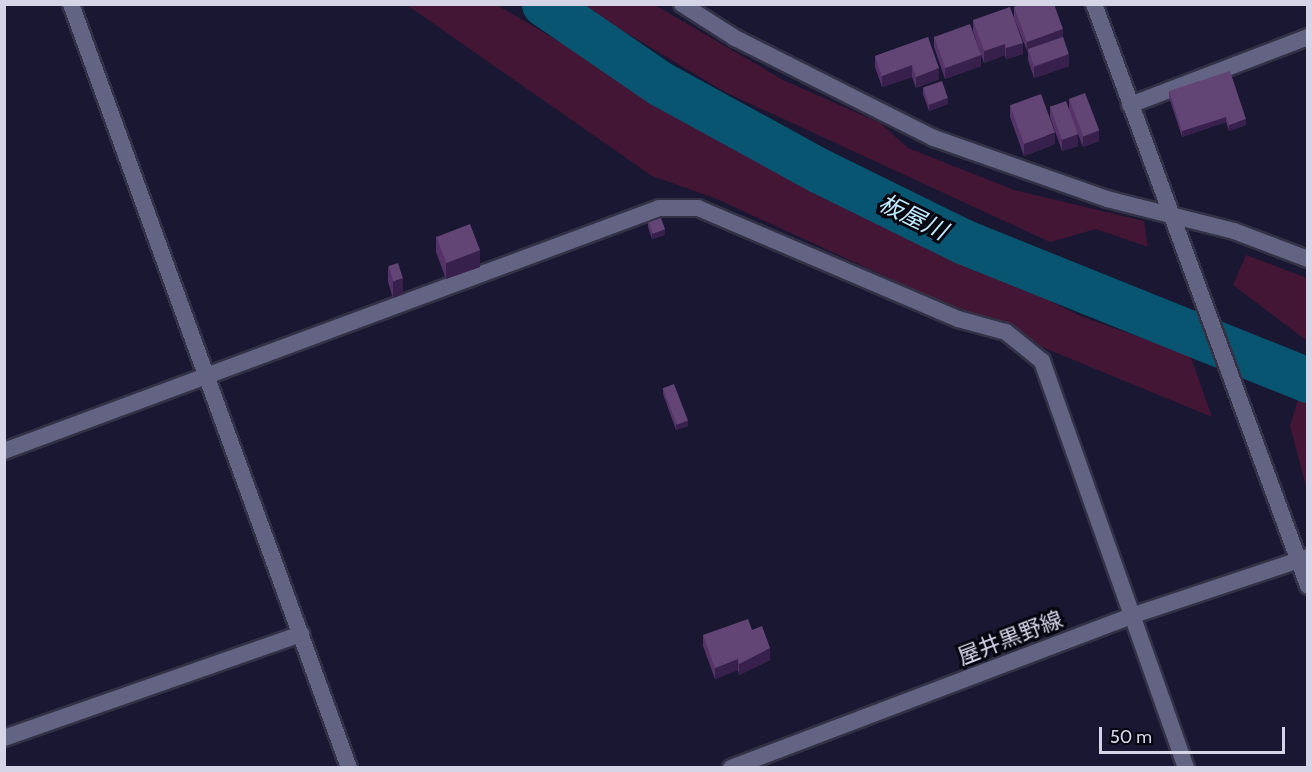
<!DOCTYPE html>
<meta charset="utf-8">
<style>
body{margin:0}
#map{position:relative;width:1312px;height:772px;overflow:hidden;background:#191731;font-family:Cabin,"Noto Sans JP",sans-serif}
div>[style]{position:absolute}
.green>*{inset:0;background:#431636}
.river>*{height:45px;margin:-22.5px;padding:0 22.5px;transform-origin:22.5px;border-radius:22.5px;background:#075570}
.roads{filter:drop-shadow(2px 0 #333146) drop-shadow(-2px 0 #333146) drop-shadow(0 2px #333146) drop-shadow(0 -2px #333146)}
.minor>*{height:16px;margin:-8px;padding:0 8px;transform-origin:8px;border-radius:8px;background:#636383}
.tertiary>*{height:16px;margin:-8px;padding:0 8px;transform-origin:8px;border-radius:8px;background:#636383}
.secondary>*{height:16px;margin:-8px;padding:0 8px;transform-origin:8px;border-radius:8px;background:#636383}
.wall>*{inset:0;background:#553368}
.shaded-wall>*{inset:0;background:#37214c}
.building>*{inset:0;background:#624575;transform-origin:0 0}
span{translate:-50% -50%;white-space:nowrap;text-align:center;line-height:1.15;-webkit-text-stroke:6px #05050f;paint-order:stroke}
.street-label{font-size:22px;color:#d5d5e7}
.water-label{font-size:24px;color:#c0ebff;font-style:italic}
.frame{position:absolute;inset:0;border:6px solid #d5d5e7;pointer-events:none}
.scale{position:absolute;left:1099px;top:727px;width:186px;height:27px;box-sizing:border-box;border:3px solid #d5d5e7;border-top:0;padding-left:8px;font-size:18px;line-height:21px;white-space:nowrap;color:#d5d5e7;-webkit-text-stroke:4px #05050f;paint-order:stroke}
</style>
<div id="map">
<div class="green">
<div style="clip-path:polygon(407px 5px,497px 5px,713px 132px,1080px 316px,1190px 355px,1212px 417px,1006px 332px,717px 199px,652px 176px)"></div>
<div style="clip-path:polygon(580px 5px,655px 5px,783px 80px,880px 123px,908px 148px,1014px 190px,1144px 221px,1148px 247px,1096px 229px,1050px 242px,725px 92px)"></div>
<div style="clip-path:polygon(1246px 255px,1307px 278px,1307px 341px,1233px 285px)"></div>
<div style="clip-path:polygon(1298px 400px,1307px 400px,1307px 490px,1290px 426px)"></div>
</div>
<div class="river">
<div style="left:544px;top:4px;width:142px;rotate:34.4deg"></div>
<div style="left:661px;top:84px;width:181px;rotate:28.7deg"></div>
<div style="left:820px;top:171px;width:158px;rotate:26.2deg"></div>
<div style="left:962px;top:241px;width:373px;rotate:21.9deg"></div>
</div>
<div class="roads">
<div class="minor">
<div style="left:71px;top:4px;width:813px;rotate:70deg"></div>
<div style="left:682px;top:4px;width:63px;rotate:32.7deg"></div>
<div style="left:735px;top:38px;width:223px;rotate:26.7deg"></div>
<div style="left:934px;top:138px;width:183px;rotate:19.4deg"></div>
<div style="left:1107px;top:199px;width:131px;rotate:14.1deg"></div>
<div style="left:1234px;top:231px;width:79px;rotate:20.7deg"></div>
<div style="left:1130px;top:105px;width:191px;rotate:-20.9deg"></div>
<div style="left:4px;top:451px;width:699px;rotate:-20.35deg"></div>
<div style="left:659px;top:208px;width:39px"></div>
<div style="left:698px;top:208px;width:283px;rotate:23.1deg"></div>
<div style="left:958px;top:319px;width:50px;rotate:15.2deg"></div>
<div style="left:1006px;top:332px;width:46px;rotate:38.9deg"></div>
<div style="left:1042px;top:361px;width:432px;rotate:70.5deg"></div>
<div style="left:4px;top:738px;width:315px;rotate:-19.3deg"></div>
</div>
<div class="tertiary">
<div style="left:1094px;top:4px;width:620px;rotate:69.81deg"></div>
</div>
<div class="secondary">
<div style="left:731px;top:768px;width:428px;rotate:-20.8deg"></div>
<div style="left:1131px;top:616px;width:187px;rotate:-18.4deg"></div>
</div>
</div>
<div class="wall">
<div style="clip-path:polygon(1014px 7px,1063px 37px,1069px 66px,1034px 78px,1028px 60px,1028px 53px,1014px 18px)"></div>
<div style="clip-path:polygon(973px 20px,1023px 54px,1006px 59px,1005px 55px,984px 63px,973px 31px)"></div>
<div style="clip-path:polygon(934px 36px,981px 66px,945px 79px,934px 47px)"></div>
<div style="clip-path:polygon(928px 37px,939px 79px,916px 88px,912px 77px,882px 87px,875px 67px,875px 56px)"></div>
<div style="clip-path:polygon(923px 88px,948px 104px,929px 111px,923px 94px)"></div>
<div style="clip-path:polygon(1169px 91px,1246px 125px,1229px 131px,1226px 122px,1182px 137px,1169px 97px)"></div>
<div style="clip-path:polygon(1069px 99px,1099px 141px,1083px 147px,1076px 129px,1078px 146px,1062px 151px,1050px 117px,1050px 106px,1069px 109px)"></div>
<div style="clip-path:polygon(1010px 105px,1055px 144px,1024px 156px,1010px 117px)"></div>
<div style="clip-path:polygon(648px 221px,665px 235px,652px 239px,648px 227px)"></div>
<div style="clip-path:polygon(436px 236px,480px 267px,446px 279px,436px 252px)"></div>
<div style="clip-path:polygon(388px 266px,403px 294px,393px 298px,388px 282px)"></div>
<div style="clip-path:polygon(663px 388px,688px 426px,676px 430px,663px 394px)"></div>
<div style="clip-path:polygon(752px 630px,770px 660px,739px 675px,738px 670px,715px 679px,703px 646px,703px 635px)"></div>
</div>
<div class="shaded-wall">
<div style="clip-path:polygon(1063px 29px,1063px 40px,1028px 49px,1027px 54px,1027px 42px)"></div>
<div style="clip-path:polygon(1023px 43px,1023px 54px,1006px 59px,1006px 48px)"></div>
<div style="clip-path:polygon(1005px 44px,1005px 55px,984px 63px,984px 51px)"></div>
<div style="clip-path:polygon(1069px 54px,1069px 66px,1034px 78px,1034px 67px)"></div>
<div style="clip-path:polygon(981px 55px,981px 66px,945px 79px,945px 68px)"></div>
<div style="clip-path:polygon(912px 65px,912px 77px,882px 87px,882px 76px)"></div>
<div style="clip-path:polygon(939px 68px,939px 79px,916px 88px,916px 77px)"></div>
<div style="clip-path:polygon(948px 98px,948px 104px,929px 111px,929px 105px)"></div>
<div style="clip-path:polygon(1226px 117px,1226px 122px,1182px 137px,1182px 131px)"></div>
<div style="clip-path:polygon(1246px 119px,1246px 125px,1229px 131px,1229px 125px)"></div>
<div style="clip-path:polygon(1099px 130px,1099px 141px,1083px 147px,1083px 136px)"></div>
<div style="clip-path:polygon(1055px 133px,1055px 144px,1024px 156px,1024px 144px)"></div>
<div style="clip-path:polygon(1078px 134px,1078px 146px,1062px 151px,1062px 140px)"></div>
<div style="clip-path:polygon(665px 229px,665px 235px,652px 239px,652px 233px)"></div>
<div style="clip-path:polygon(480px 250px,480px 267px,446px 279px,446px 262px)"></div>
<div style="clip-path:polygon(403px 278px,403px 294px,393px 298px,393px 282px)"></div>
<div style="clip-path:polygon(688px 420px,688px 426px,676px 430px,676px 424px)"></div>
<div style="clip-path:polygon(770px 648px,770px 660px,739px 675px,739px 664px)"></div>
<div style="clip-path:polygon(738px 659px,738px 670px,715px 679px,715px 668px)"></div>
</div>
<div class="building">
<div style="clip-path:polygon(1020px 4px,1054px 4px,1063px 29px,1027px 42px,1014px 7px)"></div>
<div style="clip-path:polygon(1010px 7px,1023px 43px,1006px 48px,1005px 44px,984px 51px,973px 20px)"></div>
<div style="left:970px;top:24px;width:33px;height:38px;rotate:70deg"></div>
<div style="clip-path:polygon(928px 37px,939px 68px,916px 77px,912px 65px,882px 76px,875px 56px)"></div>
<div style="left:1063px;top:37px;width:18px;height:37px;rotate:71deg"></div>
<div style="clip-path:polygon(1230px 71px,1246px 119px,1229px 125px,1226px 117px,1182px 131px,1169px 91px)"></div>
<div style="left:942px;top:81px;width:18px;height:20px;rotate:71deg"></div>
<div style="left:1085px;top:93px;width:40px;height:17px;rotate:69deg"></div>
<div style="left:1041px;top:94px;width:41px;height:33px;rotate:70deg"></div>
<div style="left:1066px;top:101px;width:35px;height:17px;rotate:70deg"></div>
<div style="left:661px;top:218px;width:12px;height:13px;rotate:70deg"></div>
<div style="left:470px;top:224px;width:28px;height:36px;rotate:69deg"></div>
<div style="left:398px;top:263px;width:16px;height:10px;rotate:72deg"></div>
<div style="left:674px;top:384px;width:39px;height:12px;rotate:69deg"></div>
<div style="clip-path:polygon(748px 619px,752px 630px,762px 626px,770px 648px,739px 664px,738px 659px,715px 668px,703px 635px)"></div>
</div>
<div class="street-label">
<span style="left:1010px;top:638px;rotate:-21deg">屋井黒野線</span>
</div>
<div class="water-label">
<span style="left:913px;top:217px;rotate:26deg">板屋川</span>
</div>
<div class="frame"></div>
<div class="scale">50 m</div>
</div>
